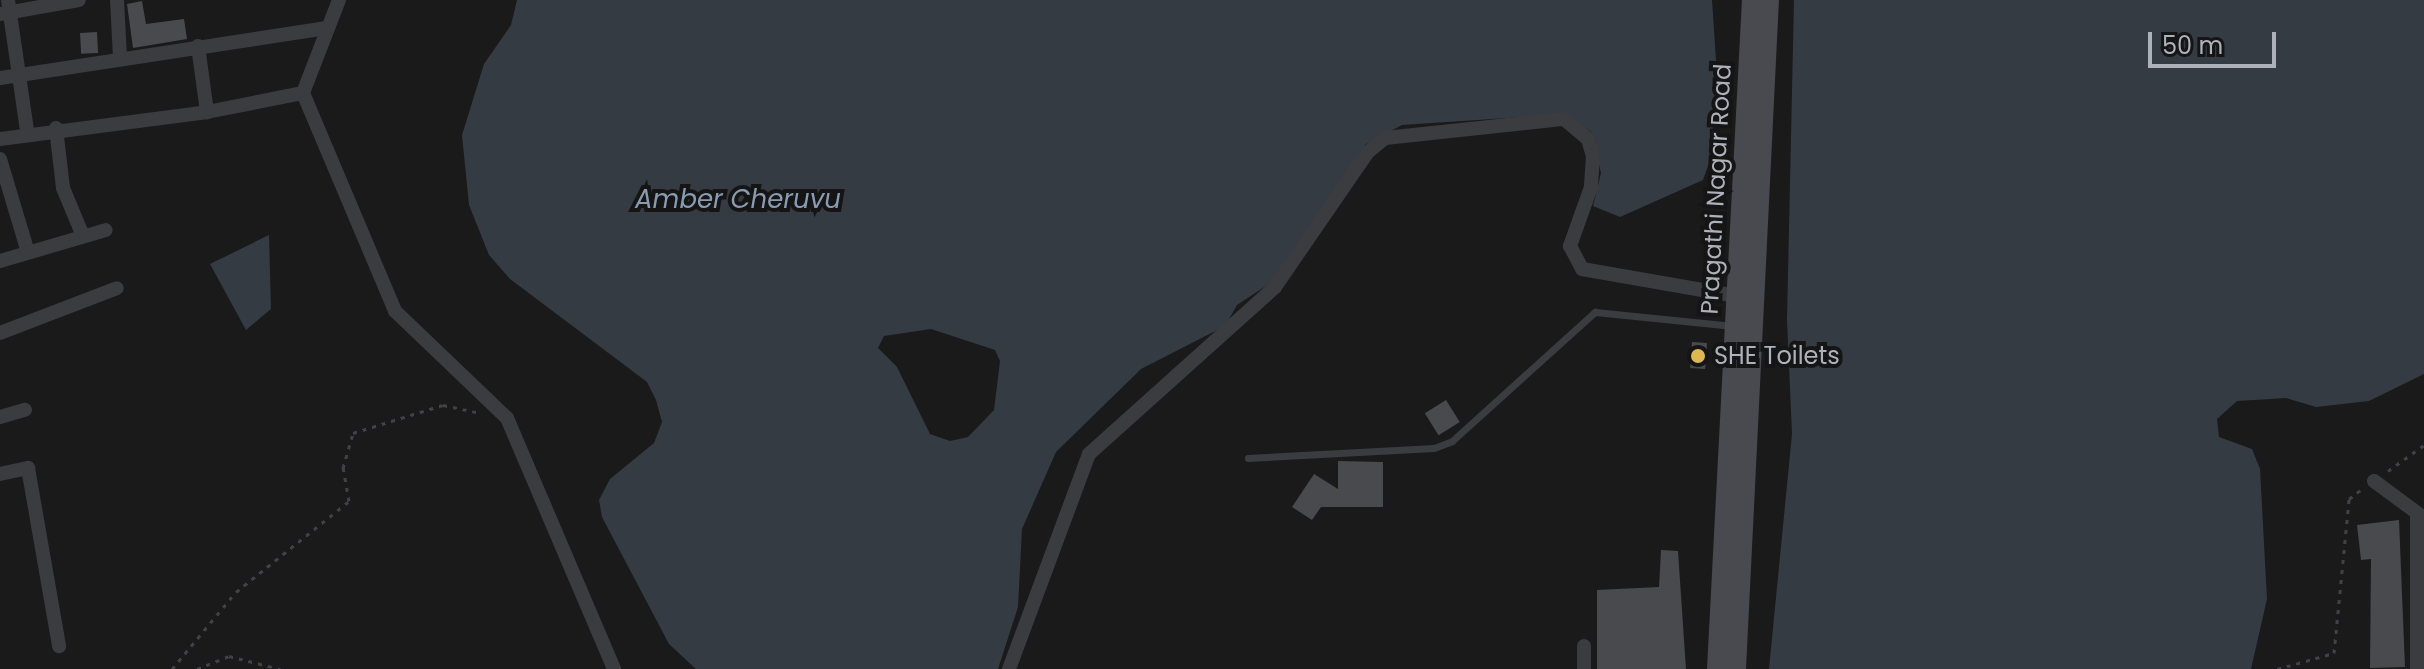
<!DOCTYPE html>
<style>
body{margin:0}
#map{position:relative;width:2424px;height:669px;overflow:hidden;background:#1a1a1b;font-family:Poppins,sans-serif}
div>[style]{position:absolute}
.water>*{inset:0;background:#353b43}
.building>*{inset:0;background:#494a4d;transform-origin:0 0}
.path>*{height:3px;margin-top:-1.5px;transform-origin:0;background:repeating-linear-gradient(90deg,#414247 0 4px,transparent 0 10px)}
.service>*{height:7px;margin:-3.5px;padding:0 3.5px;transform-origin:3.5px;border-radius:3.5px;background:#3b3c40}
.minor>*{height:14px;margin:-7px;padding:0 7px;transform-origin:7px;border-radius:7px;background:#3b3c40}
.secondary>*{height:20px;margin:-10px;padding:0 10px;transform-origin:10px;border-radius:10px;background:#494a50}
.dots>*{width:22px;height:22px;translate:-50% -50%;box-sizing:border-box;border:4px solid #151516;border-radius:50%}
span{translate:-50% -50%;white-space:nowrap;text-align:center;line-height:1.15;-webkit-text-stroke:8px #151516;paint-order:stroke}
.street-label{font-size:24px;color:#aeb1b9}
.poi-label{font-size:24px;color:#aeb1b9}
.left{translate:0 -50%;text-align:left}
.water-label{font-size:26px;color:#899bb0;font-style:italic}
.scale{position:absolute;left:2148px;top:32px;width:128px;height:36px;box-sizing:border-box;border:4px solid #aeb1b9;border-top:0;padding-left:10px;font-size:24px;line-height:28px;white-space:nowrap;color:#aeb1b9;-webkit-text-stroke:6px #151516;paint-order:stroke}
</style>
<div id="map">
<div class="water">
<div style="clip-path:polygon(evenodd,517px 0,1712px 0,1717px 75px,1711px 157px,1703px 180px,1620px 217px,1593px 206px,1601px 173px,1594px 143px,1591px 132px,1565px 114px,1402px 125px,1366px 144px,1272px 282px,1237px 305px,1225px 326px,1141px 369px,1056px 452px,1022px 529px,1018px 607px,998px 669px,696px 669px,669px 644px,602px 517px,599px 500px,610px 479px,654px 443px,662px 422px,656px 400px,647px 382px,510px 279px,489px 255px,469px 205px,462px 135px,484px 64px,511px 25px,517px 0,931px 329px,995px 350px,1000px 361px,994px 410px,968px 437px,950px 441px,930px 434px,897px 367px,878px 348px,884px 336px,931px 329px)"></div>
<div style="clip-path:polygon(1794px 0,2424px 0,2424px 374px,2369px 401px,2316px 407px,2286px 398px,2237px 401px,2217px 419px,2219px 437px,2252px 449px,2260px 469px,2267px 599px,2251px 669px,1769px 669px,1792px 434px,1787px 320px)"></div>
<div style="clip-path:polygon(269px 235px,271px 309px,246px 330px,210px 264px)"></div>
</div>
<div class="building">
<div style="clip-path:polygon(142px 1px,146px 24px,184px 19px,187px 39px,133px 48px,127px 4px)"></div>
<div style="left:97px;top:32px;width:21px;height:17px;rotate:87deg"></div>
<div style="left:1692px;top:342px;width:15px;height:26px;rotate:4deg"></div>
<div style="left:1446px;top:400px;width:26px;height:25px;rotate:58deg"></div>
<div style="clip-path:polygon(1338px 461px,1383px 462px,1383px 507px,1321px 507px,1312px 520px,1292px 507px,1314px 474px,1338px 489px)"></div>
<div style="clip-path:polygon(2399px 520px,2405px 667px,2370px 668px,2371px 559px,2361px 560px,2357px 525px)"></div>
<div style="clip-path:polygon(1661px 550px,1678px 551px,1686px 669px,1597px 669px,1597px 590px,1659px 587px)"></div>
</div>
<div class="path">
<div style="left:2388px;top:471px;width:44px;rotate:-35.8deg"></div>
<div style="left:172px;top:669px;width:100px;rotate:-50.3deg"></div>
<div style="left:236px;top:592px;width:145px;rotate:-38.8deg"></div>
<div style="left:349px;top:501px;width:34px;rotate:-100deg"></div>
<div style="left:343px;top:468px;width:36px;rotate:-74deg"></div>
<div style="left:353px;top:433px;width:94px;rotate:-17.3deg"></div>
<div style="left:443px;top:405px;width:38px;rotate:12deg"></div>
<div style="left:197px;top:669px;width:35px;rotate:-22deg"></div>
<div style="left:229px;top:656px;width:53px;rotate:14.3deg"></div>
<div style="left:2277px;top:669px;width:59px;rotate:-15.7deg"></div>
<div style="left:2334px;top:653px;width:155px;rotate:-84.4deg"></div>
<div style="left:2349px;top:499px;width:16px;rotate:-38deg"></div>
</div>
<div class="service">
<div style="left:1248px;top:458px;width:186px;rotate:-3.1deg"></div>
<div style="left:1434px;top:448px;width:19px;rotate:-21deg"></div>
<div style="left:1452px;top:441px;width:193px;rotate:-42.1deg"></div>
<div style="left:1595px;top:312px;width:139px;rotate:5.8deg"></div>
</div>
<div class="minor">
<div style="left:8px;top:0;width:132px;rotate:81.7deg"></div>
<div style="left:117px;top:0;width:58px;rotate:87deg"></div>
<div style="left:339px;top:0;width:100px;rotate:111.2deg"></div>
<div style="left:303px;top:93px;width:237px;rotate:67.1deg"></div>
<div style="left:395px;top:311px;width:155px;rotate:43.7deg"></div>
<div style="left:507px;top:418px;width:273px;rotate:66.9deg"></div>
<div style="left:0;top:14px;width:80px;rotate:-10deg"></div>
<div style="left:198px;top:46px;width:67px;rotate:82.2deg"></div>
<div style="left:207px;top:112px;width:98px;rotate:-11.2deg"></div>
<div style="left:0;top:78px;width:332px;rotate:-8.7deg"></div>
<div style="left:56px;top:128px;width:60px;rotate:83.3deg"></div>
<div style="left:63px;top:188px;width:52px;rotate:67.4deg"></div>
<div style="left:0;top:139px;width:209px;rotate:-7.4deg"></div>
<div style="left:0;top:159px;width:94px;rotate:73.3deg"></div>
<div style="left:0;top:261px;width:110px;rotate:-16.3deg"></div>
<div style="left:0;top:333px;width:125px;rotate:-21deg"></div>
<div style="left:0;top:417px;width:26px;rotate:-16deg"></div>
<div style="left:0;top:474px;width:29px;rotate:-12deg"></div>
<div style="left:28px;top:468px;width:181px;rotate:80.1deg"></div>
<div style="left:2374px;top:481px;width:62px;rotate:36.5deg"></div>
<div style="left:2417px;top:517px;width:152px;rotate:90deg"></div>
<div style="left:1009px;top:669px;width:229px;rotate:-69.6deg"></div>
<div style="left:1089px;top:454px;width:250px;rotate:-41.9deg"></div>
<div style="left:1275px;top:287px;width:163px;rotate:-55.5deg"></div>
<div style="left:1367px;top:153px;width:23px;rotate:-40deg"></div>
<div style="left:1385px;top:138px;width:180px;rotate:-6.1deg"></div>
<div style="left:1564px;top:119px;width:31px;rotate:40deg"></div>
<div style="left:1588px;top:139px;width:18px;rotate:74deg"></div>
<div style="left:1593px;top:156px;width:31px;rotate:94deg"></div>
<div style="left:1591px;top:187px;width:63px;rotate:109.6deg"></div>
<div style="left:1570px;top:246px;width:26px;rotate:62deg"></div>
<div style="left:1582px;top:269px;width:157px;rotate:9.9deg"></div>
<div style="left:1584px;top:669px;width:23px;rotate:-90deg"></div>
</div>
<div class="secondary">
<div style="left:1717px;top:669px;width:670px;rotate:-87.01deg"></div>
<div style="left:1736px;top:669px;width:670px;rotate:-87.18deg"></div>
</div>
<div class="dots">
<div style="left:1698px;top:356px;background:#ddb750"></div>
</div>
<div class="street-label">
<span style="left:1716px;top:189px;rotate:-87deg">Pragathi Nagar Road</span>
</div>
<div class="poi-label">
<span class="left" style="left:1714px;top:356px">SHE Toilets</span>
</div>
<div class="water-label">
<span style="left:738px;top:200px">Amber Cheruvu</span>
</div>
<div class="scale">50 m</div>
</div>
